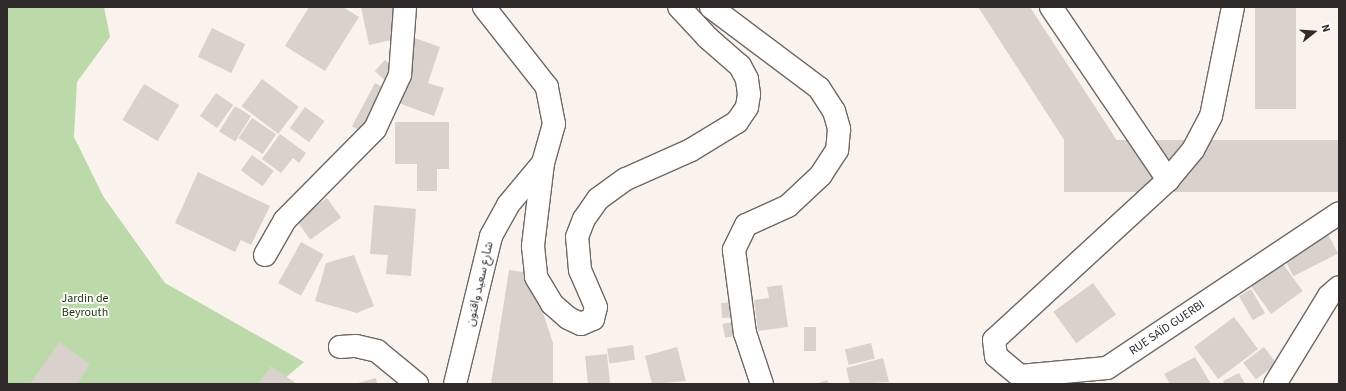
<!DOCTYPE html>
<meta charset="utf-8">
<style>
body{margin:0}
#map{position:relative;width:1346px;height:391px;overflow:hidden;background:#faf2ed;font-family:"Source Sans 3","Noto Sans Arabic",sans-serif}
div>[style]{position:absolute}
.green>*{inset:0;background:#bbd9a9}
.building>*{inset:0;background:#d9d1cc;transform-origin:0 0}
.roads{filter:drop-shadow(1px 0 #6f6864) drop-shadow(-1px 0 #6f6864) drop-shadow(0 1px #6f6864) drop-shadow(0 -1px #6f6864)}
.street>*{height:22px;margin:-11px;padding:0 11px;transform-origin:11px;border-radius:11px;background:#fff}
span{translate:-50% -50%;white-space:nowrap;text-align:center;line-height:1.15;-webkit-text-stroke:3.5px #fff;paint-order:stroke}
.street-label{font-size:12px;color:#2f2b2a}
.park-label{font-size:12px;color:#1a3501}
.frame{position:absolute;inset:0;border:8px solid #2f2b2a;pointer-events:none}
.north{position:absolute;left:1294px;top:12px;width:40px;height:40px;-webkit-text-stroke:3px #fff;paint-order:stroke;rotate:73deg;font-size:11px;font-weight:700;line-height:16px;text-align:center;color:#2f2b2a}
.north::after{content:'';display:block;margin:auto;width:14px;height:18px;background:#2f2b2a;clip-path:polygon(50% 0,100% 100%,50% 72%,0 100%)}
</style>
<div id="map">
<div class="green">
<div style="clip-path:polygon(7px 7px,104px 7px,110px 37px,77px 82px,74px 137px,103px 196px,165px 283px,304px 362px,278px 384px,7px 384px)"></div>
</div>
<div class="building">
<div style="clip-path:polygon(309px 7px,343px 7px,359px 17px,325px 71px,285px 46px)"></div>
<div style="clip-path:polygon(361px 7px,395px 7px,401px 38px,369px 45px)"></div>
<div style="clip-path:polygon(978px 7px,1030px 7px,1133px 165px,1096px 189px)"></div>
<div style="left:1255px;top:7px;width:41px;height:102px"></div>
<div style="left:212px;top:28px;width:37px;height:32px;rotate:26deg"></div>
<div style="clip-path:polygon(415px 38px,440px 47px,428px 83px,444px 88px,434px 116px,393px 101px)"></div>
<div style="left:385px;top:60px;width:18px;height:15px;rotate:43deg"></div>
<div style="left:262px;top:79px;width:46px;height:34px;rotate:37deg"></div>
<div style="left:375px;top:83px;width:17px;height:49px;rotate:28deg"></div>
<div style="left:144px;top:84px;width:41px;height:42px;rotate:31deg"></div>
<div style="left:216px;top:93px;width:21px;height:28px;rotate:35deg"></div>
<div style="left:235px;top:106px;width:19px;height:30px;rotate:32deg"></div>
<div style="left:305px;top:107px;width:24px;height:26px;rotate:36deg"></div>
<div style="left:252px;top:118px;width:29px;height:24px;rotate:34deg"></div>
<div style="clip-path:polygon(395px 122px,449px 122px,449px 169px,437px 169px,437px 191px,417px 191px,417px 164px,395px 164px)"></div>
<div style="clip-path:polygon(280px 134px,306px 153px,299px 163px,293px 158px,281px 173px,262px 159px)"></div>
<div style="left:1339px;top:140px;width:52px;height:275px;rotate:90deg"></div>
<div style="left:252px;top:155px;width:27px;height:19px;rotate:36deg"></div>
<div style="clip-path:polygon(198px 172px,270px 206px,251px 245px,241px 240px,235px 252px,175px 223px)"></div>
<div style="left:327px;top:198px;width:24px;height:38px;rotate:54deg"></div>
<div style="clip-path:polygon(374px 205px,416px 209px,411px 276px,386px 274px,388px 255px,370px 254px)"></div>
<div style="left:1328px;top:234px;width:22px;height:50px;rotate:63deg"></div>
<div style="left:301px;top:242px;width:26px;height:47px;rotate:29deg"></div>
<div style="clip-path:polygon(354px 255px,374px 306px,357px 313px,315px 301px,326px 263px)"></div>
<div style="left:1278px;top:257px;width:42px;height:39px;rotate:54deg"></div>
<div style="clip-path:polygon(509px 270px,530px 273px,553px 343px,553px 384px,491px 384px)"></div>
<div style="left:1093px;top:283px;width:39px;height:49px;rotate:54deg"></div>
<div style="clip-path:polygon(782px 285px,788px 327px,758px 331px,754px 300px,769px 298px,767px 287px)"></div>
<div style="left:1251px;top:289px;width:28px;height:14px;rotate:60deg"></div>
<div style="left:737px;top:302px;width:15px;height:16px;rotate:86deg"></div>
<div style="left:1234px;top:317px;width:40px;height:50px;rotate:53deg"></div>
<div style="left:737px;top:321px;width:14px;height:15px;rotate:78deg"></div>
<div style="left:804px;top:327px;width:12px;height:24px"></div>
<div style="clip-path:polygon(59px 342px,90px 364px,77px 384px,30px 384px)"></div>
<div style="left:871px;top:343px;width:16px;height:27px;rotate:76deg"></div>
<div style="left:633px;top:345px;width:15px;height:26px;rotate:82deg"></div>
<div style="clip-path:polygon(677px 347px,686px 381px,652px 384px,645px 356px)"></div>
<div style="left:1264px;top:347px;width:21px;height:26px;rotate:53deg"></div>
<div style="left:607px;top:354px;width:30px;height:22px;rotate:84deg"></div>
<div style="clip-path:polygon(1195px 357px,1211px 384px,1170px 384px,1164px 374px)"></div>
<div style="clip-path:polygon(883px 358px,889px 382px,850px 384px,846px 368px)"></div>
<div style="clip-path:polygon(271px 366px,297px 384px,258px 384px)"></div>
<div style="clip-path:polygon(1239px 373px,1245px 384px,1224px 384px,1223px 381px)"></div>
<div style="clip-path:polygon(376px 378px,377px 384px,354px 384px)"></div>
<div style="clip-path:polygon(827px 380px,829px 384px,815px 384px)"></div>
</div>
<div class="roads">
<div class="street">
<div style="left:711px;top:7px;width:135px;rotate:36.9deg"></div>
<div style="left:819px;top:88px;width:27px;rotate:57deg"></div>
<div style="left:834px;top:111px;width:19px;rotate:74deg"></div>
<div style="left:839px;top:129px;width:21px;rotate:95deg"></div>
<div style="left:837px;top:150px;width:30px;rotate:123deg"></div>
<div style="left:821px;top:175px;width:45px;rotate:136.8deg"></div>
<div style="left:788px;top:206px;width:46px;rotate:155.7deg"></div>
<div style="left:746px;top:225px;width:28px;rotate:116deg"></div>
<div style="left:734px;top:250px;width:84px;rotate:82.5deg"></div>
<div style="left:745px;top:333px;width:54px;rotate:71.6deg"></div>
<div style="left:1051px;top:7px;width:209px;rotate:55.9deg"></div>
<div style="left:1233px;top:7px;width:111px;rotate:101.4deg"></div>
<div style="left:1211px;top:116px;width:38px;rotate:118deg"></div>
<div style="left:1193px;top:150px;width:39px;rotate:130deg"></div>
<div style="left:1168px;top:180px;width:236px;rotate:137.4deg"></div>
<div style="left:994px;top:340px;width:16px;rotate:83deg"></div>
<div style="left:996px;top:356px;width:31px;rotate:40deg"></div>
<div style="left:1020px;top:376px;width:87px;rotate:-5.3deg"></div>
<div style="left:1107px;top:368px;width:279px;rotate:-33.7deg"></div>
<div style="left:543px;top:163px;width:84px;rotate:96.9deg"></div>
<div style="left:533px;top:246px;width:31px;rotate:84deg"></div>
<div style="left:536px;top:277px;width:31px;rotate:59deg"></div>
<div style="left:552px;top:304px;width:21px;rotate:41deg"></div>
<div style="left:568px;top:318px;width:14px;rotate:25deg"></div>
<div style="left:581px;top:324px;width:13px;rotate:-23deg"></div>
<div style="left:593px;top:319px;width:12px;rotate:-76deg"></div>
<div style="left:596px;top:307px;width:40px;rotate:-113.4deg"></div>
<div style="left:580px;top:270px;width:33px;rotate:-95deg"></div>
<div style="left:577px;top:237px;width:19px;rotate:-69deg"></div>
<div style="left:584px;top:219px;width:24px;rotate:-55deg"></div>
<div style="left:598px;top:199px;width:34px;rotate:-36deg"></div>
<div style="left:626px;top:179px;width:71px;rotate:-24deg"></div>
<div style="left:691px;top:150px;width:54px;rotate:-31.3deg"></div>
<div style="left:737px;top:122px;width:18px;rotate:-56deg"></div>
<div style="left:747px;top:107px;width:13px;rotate:-81deg"></div>
<div style="left:749px;top:94px;width:15px;rotate:-98deg"></div>
<div style="left:747px;top:79px;width:15px;rotate:-118deg"></div>
<div style="left:740px;top:66px;width:43px;rotate:-138.8deg"></div>
<div style="left:708px;top:38px;width:42px;rotate:-133.1deg"></div>
<div style="left:265px;top:255px;width:40px;rotate:-60.3deg"></div>
<div style="left:285px;top:220px;width:128px;rotate:-45.3deg"></div>
<div style="left:375px;top:129px;width:60px;rotate:-65.2deg"></div>
<div style="left:400px;top:75px;width:68px;rotate:-85.8deg"></div>
<div style="left:340px;top:347px;width:16px;rotate:-4deg"></div>
<div style="left:356px;top:346px;width:22px;rotate:13deg"></div>
<div style="left:377px;top:351px;width:52px;rotate:39.5deg"></div>
<div style="left:455px;top:384px;width:152px;rotate:-76.3deg"></div>
<div style="left:491px;top:236px;width:35px;rotate:-61deg"></div>
<div style="left:508px;top:205px;width:55px;rotate:-50.2deg"></div>
<div style="left:543px;top:163px;width:41px;rotate:-74.2deg"></div>
<div style="left:554px;top:124px;width:38px;rotate:-101deg"></div>
<div style="left:547px;top:87px;width:102px;rotate:-128.2deg"></div>
<div style="left:1275px;top:384px;width:103px;rotate:-58.5deg"></div>
<div style="left:1329px;top:296px;width:13px;rotate:-42deg"></div>
</div>
</div>
<div class="street-label">
<span style="left:480px;top:284px;rotate:-77deg">شارع سعيد واقنون</span>
<span style="left:1167px;top:328px;rotate:-34deg">RUE SAÏD GUERBI</span>
</div>
<div class="park-label">
<span style="left:85px;top:306px">Jardin de<br>Beyrouth</span>
</div>
<div class="frame"></div>
<div class="north">N</div>
</div>
